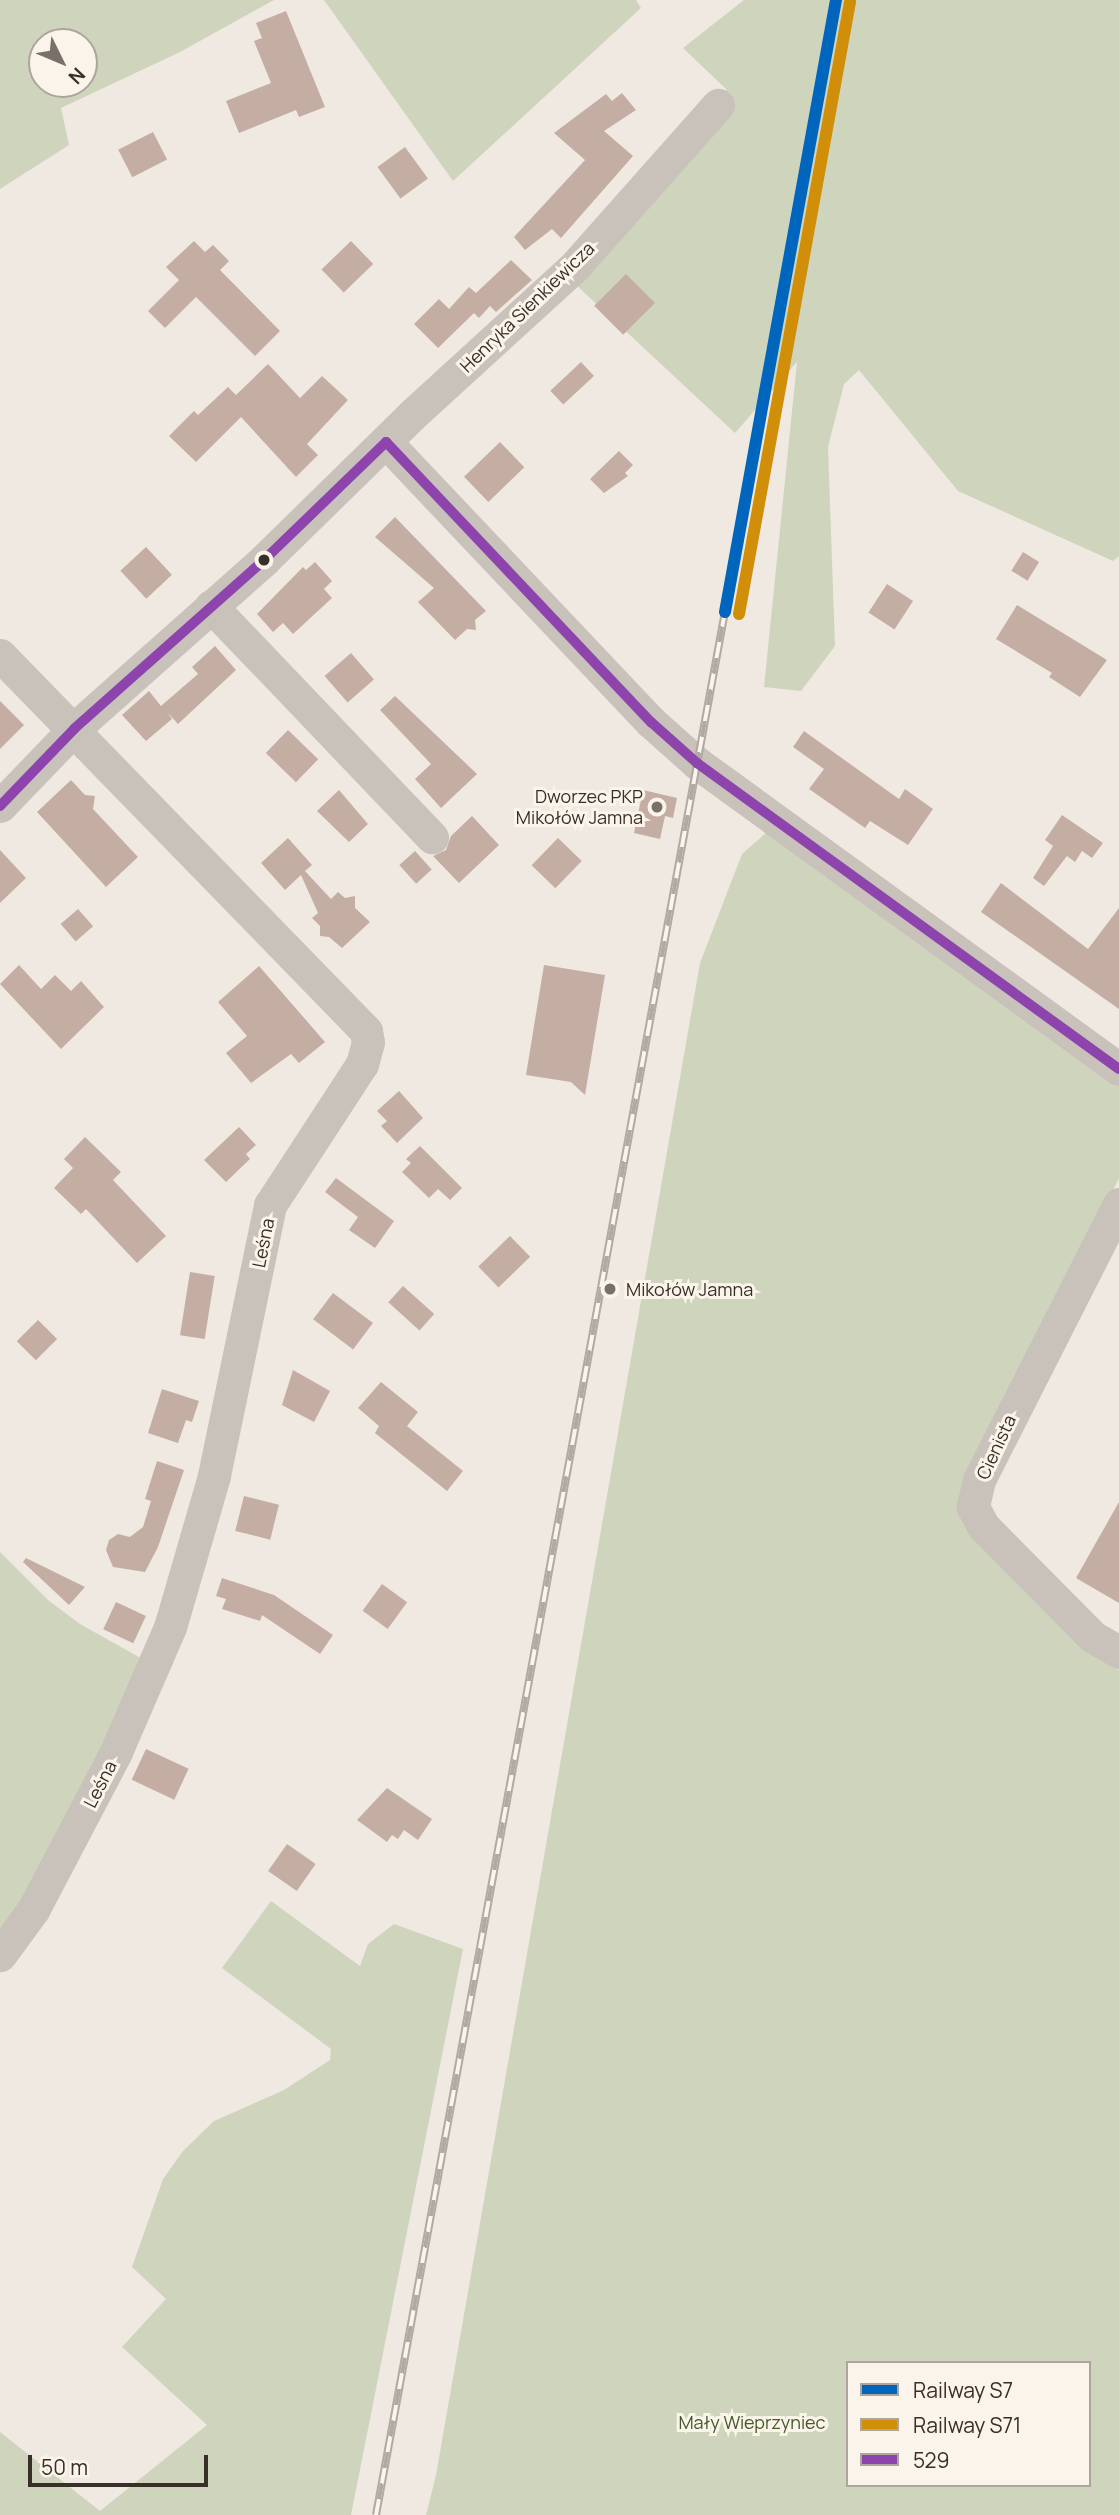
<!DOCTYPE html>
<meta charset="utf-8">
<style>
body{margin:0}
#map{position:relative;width:1119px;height:2515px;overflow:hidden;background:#efe9e2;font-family:Manrope,sans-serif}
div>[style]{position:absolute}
.green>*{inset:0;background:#cfd5bc}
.building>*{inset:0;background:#c4aea3;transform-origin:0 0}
.minor>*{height:33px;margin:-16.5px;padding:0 16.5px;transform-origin:16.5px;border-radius:16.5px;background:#c8c2bb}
.rail>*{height:8px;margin-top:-4px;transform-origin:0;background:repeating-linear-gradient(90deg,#fbf4ea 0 16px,#b0aaa5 0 32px);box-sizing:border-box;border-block:2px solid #b0aaa5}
.bus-1>*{height:10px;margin:-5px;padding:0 5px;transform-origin:5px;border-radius:5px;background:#8e44ad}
.rail-1>*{height:12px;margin:-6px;padding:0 6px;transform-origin:6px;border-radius:6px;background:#0065bd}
.rail-2>*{height:12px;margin:-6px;padding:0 6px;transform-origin:6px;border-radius:6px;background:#d18e08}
.dots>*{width:19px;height:19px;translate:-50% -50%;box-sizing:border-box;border:4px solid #fbf4ea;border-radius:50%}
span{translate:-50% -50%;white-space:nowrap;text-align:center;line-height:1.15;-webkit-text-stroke:6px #fbf4ea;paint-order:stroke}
.street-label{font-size:18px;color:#392f29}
.poi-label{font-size:18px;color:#392f29}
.right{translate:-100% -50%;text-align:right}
.left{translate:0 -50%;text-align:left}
.park-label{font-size:18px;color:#46592b}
.legend{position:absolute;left:846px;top:2361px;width:245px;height:126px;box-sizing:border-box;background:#fbf4ea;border:2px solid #ada59d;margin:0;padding:9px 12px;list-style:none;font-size:21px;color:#392f29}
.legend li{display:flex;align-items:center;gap:14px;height:35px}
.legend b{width:35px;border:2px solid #ada59d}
.north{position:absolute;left:28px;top:28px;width:70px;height:70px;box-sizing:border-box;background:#fbf4ea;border:2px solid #ada59d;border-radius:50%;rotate:133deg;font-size:19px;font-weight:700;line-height:28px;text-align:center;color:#392f29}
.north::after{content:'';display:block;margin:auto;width:24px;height:32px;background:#79706a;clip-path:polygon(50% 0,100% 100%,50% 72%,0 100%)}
.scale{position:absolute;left:28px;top:2455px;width:180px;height:32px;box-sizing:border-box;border:4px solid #392f29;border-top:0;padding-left:9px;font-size:21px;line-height:24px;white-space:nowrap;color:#392f29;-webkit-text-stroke:5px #fbf4ea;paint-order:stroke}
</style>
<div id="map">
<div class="green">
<div style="clip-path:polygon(evenodd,0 0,274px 0,180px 52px,61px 108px,69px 145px,0 189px,0 0,84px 42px,84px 84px,42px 84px,42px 42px,84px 42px)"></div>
<div style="clip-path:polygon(324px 0,636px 0,641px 8px,453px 181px)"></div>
<div style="clip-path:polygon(744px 0,1119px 0,1119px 556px,1113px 561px,958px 491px,859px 370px,844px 384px,828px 447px,835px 646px,801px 691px,764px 687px,797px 362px,735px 433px,574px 283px,727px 90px,683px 48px)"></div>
<div style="clip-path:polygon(evenodd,767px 832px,1119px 1083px,1119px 1178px,959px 1512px,1090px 1651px,1119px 1670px,1119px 2515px,426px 2515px,436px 2475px,700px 963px,742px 854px,767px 832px,848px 2363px,1089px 2363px,1089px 2485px,848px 2485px,848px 2363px)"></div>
<div style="clip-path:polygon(0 1552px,48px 1600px,80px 1624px,146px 1661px,28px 1893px,0 1930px)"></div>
<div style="clip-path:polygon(271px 1901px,360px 1966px,368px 1944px,394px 1924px,463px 1949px,351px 2515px,0 2515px,0 2432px,100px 2511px,207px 2425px,122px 2347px,166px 2299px,132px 2267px,163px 2179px,183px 2151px,214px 2121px,284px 2090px,330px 2060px,331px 2049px,222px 1968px)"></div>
</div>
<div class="building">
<div style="clip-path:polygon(286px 11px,325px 107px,299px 117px,296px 110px,239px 133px,226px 101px,271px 83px,254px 41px,262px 38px,256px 23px)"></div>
<div style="clip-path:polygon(622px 93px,636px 110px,604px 131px,633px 156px,561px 238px,552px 229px,525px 250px,514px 237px,585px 160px,554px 133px,606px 94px,612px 101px)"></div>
<div style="left:153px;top:132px;width:31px;height:39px;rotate:63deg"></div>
<div style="left:405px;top:147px;width:39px;height:34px;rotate:54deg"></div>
<div style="clip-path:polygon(194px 241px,205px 252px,213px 245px,229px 261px,220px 270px,280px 331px,255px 356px,196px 297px,165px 328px,148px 311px,179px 280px,166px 267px)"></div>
<div style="left:351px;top:241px;width:32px;height:41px;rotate:46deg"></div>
<div style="clip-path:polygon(511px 260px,532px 280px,496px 312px,490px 306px,479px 318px,474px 313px,438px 348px,414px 324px,439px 299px,449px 309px,469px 287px,476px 293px)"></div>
<div style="left:626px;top:274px;width:41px;height:45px;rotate:45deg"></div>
<div style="left:581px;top:362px;width:19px;height:42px;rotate:47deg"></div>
<div style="clip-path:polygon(268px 364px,300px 398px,322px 376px,348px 400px,307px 444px,318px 455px,296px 477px,241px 417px,196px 462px,169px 436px,194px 411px,198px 415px,228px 387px,236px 395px)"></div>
<div style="left:500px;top:442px;width:35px;height:50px;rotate:46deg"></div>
<div style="clip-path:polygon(619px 451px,633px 465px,625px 473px,628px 476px,604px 493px,590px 479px)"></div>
<div style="clip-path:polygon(395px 517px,486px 611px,475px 620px,476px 630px,467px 629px,455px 640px,418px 602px,434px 588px,375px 537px)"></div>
<div style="left:146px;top:547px;width:38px;height:35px;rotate:47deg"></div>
<div style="left:1023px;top:552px;width:19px;height:22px;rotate:32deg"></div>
<div style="clip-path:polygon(315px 562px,332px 581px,324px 589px,332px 598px,293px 634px,283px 623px,273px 632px,257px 614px,303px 567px,306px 570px)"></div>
<div style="left:887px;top:584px;width:31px;height:34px;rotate:33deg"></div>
<div style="clip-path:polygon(1017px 605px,1107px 660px,1080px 697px,1049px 677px,1052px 673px,996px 639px)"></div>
<div style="clip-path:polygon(215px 646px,236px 670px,178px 724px,168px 713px,172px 719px,146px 741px,122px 715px,149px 691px,161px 706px,198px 674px,192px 667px)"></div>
<div style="left:351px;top:653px;width:35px;height:35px;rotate:49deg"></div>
<div style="clip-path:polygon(395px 696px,477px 774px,441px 808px,415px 779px,431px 764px,380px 710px)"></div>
<div style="clip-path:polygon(0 701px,24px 725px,0 749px)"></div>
<div style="left:288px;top:730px;width:42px;height:32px;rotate:44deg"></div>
<div style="clip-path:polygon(804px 731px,899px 799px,905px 789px,933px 809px,908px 845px,870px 821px,865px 828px,809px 789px,824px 769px,793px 747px)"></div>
<div style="clip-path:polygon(71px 780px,85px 795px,95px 796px,93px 809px,138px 857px,106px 887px,37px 812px)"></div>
<div style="clip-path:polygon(339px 790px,368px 824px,349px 842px,317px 811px)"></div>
<div style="clip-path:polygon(643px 790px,677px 798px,673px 818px,665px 816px,660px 839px,634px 833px)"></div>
<div style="clip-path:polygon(1062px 815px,1103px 843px,1092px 858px,1082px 851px,1075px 862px,1067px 856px,1044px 886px,1033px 878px,1053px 846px,1045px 840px)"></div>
<div style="clip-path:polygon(472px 816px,499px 845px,459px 883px,433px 856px,446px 850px,451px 836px)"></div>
<div style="clip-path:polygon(288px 838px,312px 865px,305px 871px,331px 899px,338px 892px,345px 898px,355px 896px,355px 908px,370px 922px,342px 948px,329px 937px,320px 936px,320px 926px,312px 918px,318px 913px,301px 875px,285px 890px,261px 863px)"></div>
<div style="left:558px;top:838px;width:33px;height:38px;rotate:44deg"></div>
<div style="clip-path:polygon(0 850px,26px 878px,0 903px)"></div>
<div style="left:415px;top:851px;width:25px;height:21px;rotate:48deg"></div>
<div style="clip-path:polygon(1001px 883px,1088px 949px,1119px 908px,1119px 1009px,981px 912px)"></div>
<div style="left:78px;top:909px;width:23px;height:23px;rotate:49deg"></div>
<div style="clip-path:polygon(19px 965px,41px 989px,55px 975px,71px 991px,81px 981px,104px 1007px,61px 1049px,0 984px)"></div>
<div style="clip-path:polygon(544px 965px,605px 975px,585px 1095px,571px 1082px,526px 1075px)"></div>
<div style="clip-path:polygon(259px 966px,325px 1042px,299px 1063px,291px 1054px,251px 1083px,226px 1053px,247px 1036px,218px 1002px)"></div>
<div style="clip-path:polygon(399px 1091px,423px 1118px,397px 1143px,381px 1126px,387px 1121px,377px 1111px)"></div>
<div style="clip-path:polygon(239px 1127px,256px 1145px,246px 1154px,250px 1159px,226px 1182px,204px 1160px)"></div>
<div style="clip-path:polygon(85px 1137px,121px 1172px,113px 1180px,166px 1236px,137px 1263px,86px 1209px,81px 1214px,54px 1188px,73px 1168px,64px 1159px)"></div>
<div style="clip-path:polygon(420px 1146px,462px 1188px,450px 1200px,438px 1189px,429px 1198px,402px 1172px,411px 1163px,406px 1159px)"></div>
<div style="clip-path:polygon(336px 1178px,394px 1221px,375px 1248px,349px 1230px,358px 1217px,325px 1192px)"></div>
<div style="left:510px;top:1236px;width:29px;height:44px;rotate:46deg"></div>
<div style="left:190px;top:1272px;width:25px;height:64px;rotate:9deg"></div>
<div style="left:403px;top:1286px;width:42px;height:22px;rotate:42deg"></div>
<div style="left:333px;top:1293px;width:50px;height:33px;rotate:37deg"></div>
<div style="left:38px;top:1320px;width:27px;height:30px;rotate:45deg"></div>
<div style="clip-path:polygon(293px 1370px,330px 1391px,314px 1422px,282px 1405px)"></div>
<div style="clip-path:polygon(381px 1382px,418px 1412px,407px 1426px,463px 1471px,447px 1491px,375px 1433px,379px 1426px,358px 1408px)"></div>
<div style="clip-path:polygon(162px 1389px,199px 1401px,192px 1422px,186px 1420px,178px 1443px,148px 1433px)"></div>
<div style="clip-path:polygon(157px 1461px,184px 1470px,158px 1547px,145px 1572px,113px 1567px,106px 1550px,109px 1540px,118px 1534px,130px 1537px,143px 1527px,151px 1501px,145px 1499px)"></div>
<div style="left:244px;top:1496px;width:36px;height:36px;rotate:14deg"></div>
<div style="clip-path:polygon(1119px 1502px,1119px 1603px,1076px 1578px)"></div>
<div style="clip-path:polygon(26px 1558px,85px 1587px,69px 1605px,23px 1562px)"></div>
<div style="clip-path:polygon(222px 1578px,274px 1595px,333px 1635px,320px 1654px,262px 1615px,260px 1621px,222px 1609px,226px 1599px,216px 1596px)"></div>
<div style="left:382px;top:1584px;width:31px;height:33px;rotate:36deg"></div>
<div style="left:116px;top:1602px;width:33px;height:30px;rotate:25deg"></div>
<div style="left:146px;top:1749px;width:47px;height:34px;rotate:25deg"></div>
<div style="clip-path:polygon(387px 1788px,432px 1819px,418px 1840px,404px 1830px,398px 1839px,392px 1835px,387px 1842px,357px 1820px)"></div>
<div style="left:287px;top:1844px;width:35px;height:33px;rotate:35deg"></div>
</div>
<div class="minor">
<div style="left:386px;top:442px;width:386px;rotate:46.6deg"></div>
<div style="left:651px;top:722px;width:62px;rotate:41.7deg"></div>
<div style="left:697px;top:763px;width:521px;rotate:35.95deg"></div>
<div style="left:211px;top:606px;width:320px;rotate:46.3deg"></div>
<div style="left:0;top:655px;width:525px;rotate:45.77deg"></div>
<div style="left:366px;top:1031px;width:11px;rotate:80deg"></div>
<div style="left:368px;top:1042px;width:23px;rotate:105deg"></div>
<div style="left:362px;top:1064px;width:168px;rotate:123.1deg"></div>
<div style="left:270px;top:1205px;width:277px;rotate:101.7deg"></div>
<div style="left:214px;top:1476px;width:157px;rotate:106.2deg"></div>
<div style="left:170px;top:1627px;width:136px;rotate:113.4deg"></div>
<div style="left:116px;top:1752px;width:178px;rotate:117.7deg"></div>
<div style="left:33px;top:1910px;width:56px;rotate:126.3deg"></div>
<div style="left:0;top:806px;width:108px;rotate:-46.1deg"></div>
<div style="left:75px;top:728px;width:253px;rotate:-41.6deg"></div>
<div style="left:264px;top:560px;width:209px;rotate:-44.4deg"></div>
<div style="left:413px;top:414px;width:218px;rotate:-42.4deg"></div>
<div style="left:574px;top:267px;width:217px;rotate:-48.4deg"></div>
<div style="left:1119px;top:1204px;width:309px;rotate:116.9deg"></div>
<div style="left:979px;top:1480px;width:28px;rotate:103deg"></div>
<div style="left:973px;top:1507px;width:21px;rotate:62deg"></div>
<div style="left:983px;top:1526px;width:156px;rotate:45.3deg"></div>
<div style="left:1093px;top:1637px;width:30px;rotate:30deg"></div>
</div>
<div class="rail">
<div style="left:376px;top:2515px;width:1935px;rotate:-79.61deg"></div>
</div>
<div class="bus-1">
<div style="left:0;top:806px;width:108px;rotate:-46.1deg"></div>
<div style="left:75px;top:728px;width:253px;rotate:-41.6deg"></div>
<div style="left:264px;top:560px;width:170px;rotate:-44deg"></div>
<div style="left:386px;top:442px;width:386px;rotate:46.6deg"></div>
<div style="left:651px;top:722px;width:62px;rotate:41.7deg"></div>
<div style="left:697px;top:763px;width:521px;rotate:35.95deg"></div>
</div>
<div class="rail-1">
<div style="left:725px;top:612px;width:622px;rotate:-79.72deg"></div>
</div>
<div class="rail-2">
<div style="left:739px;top:614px;width:622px;rotate:-79.72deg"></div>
</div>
<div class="dots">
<div style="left:264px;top:560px;background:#392f29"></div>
<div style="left:657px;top:807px;background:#79706a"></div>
<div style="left:610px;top:1289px;background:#79706a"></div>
</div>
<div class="street-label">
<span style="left:527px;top:307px;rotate:-44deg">Henryka Sienkiewicza</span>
<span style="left:263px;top:1243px;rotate:-79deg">Leśna</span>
<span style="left:996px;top:1447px;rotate:-65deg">Cienista</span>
<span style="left:100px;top:1784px;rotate:-63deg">Leśna</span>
</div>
<div class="poi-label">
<span class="right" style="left:643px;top:807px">Dworzec PKP<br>Mikołów Jamna</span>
<span class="left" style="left:626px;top:1289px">Mikołów Jamna</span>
</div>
<div class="park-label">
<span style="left:752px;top:2422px">Mały Wieprzyniec</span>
</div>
<ul class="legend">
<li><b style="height:9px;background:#0065bd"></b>Railway S7</li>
<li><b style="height:9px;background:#d18e08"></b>Railway S71</li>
<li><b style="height:9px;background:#8e44ad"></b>529</li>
</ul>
<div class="north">N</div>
<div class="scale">50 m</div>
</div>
